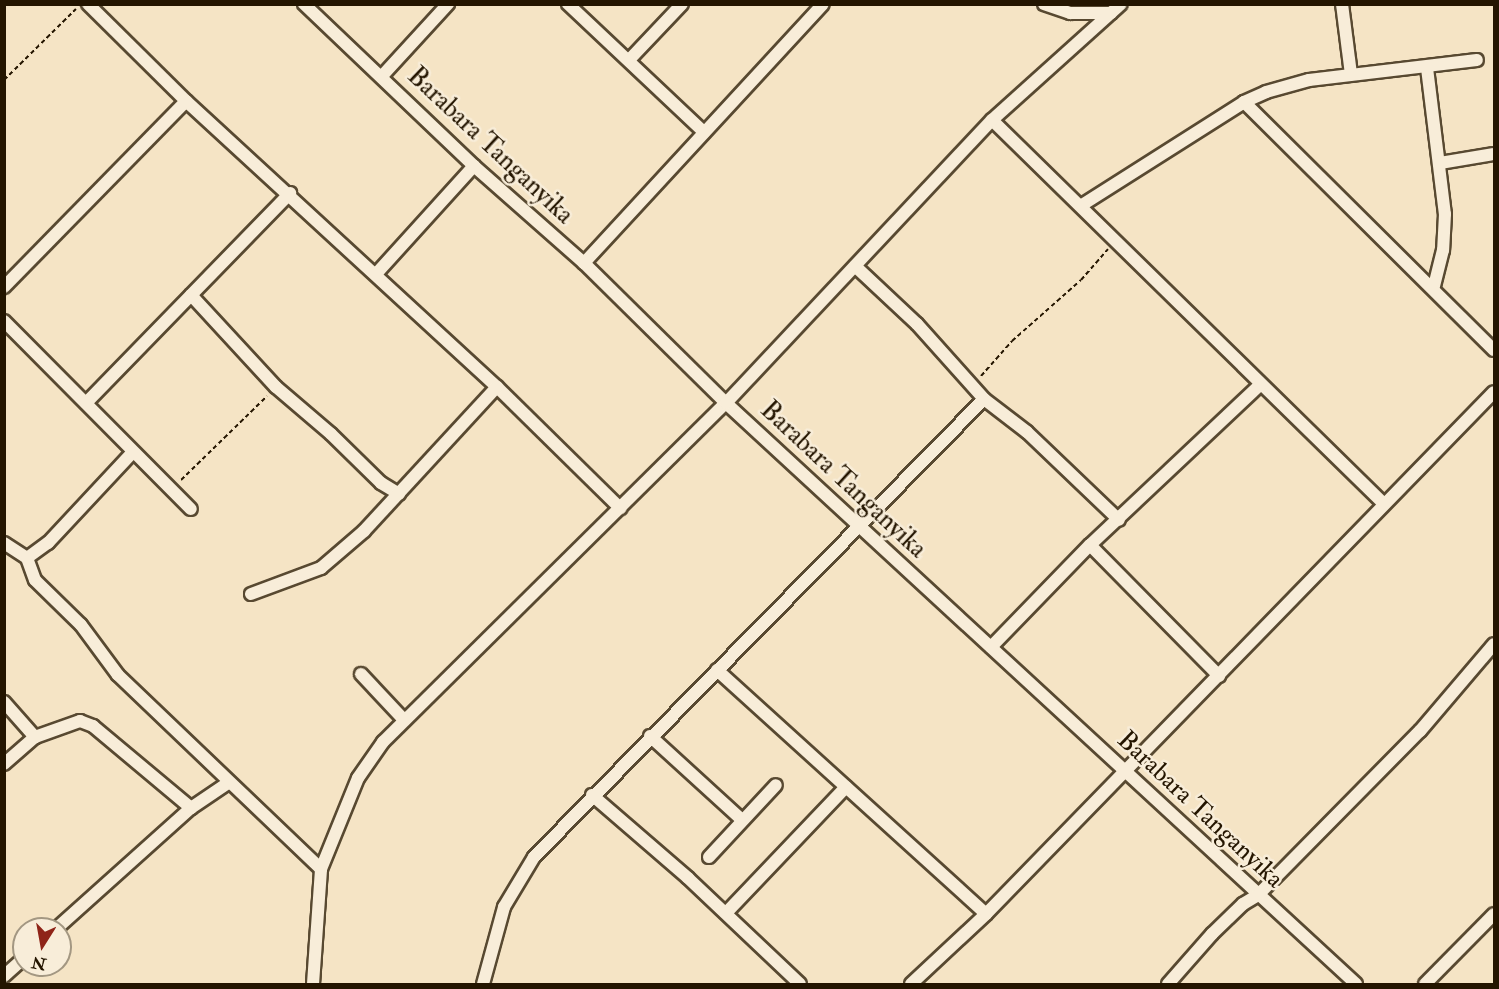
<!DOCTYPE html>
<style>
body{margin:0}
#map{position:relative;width:1499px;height:989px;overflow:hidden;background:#f5e4c5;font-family:"IM FELL Double Pica",serif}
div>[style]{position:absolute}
.path>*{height:2px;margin-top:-1px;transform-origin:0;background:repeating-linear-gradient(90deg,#241500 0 4.5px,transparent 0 7.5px)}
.roads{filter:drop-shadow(2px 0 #584931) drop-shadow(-2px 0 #584931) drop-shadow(0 2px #584931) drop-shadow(0 -2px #584931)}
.minor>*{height:12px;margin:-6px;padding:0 6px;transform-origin:6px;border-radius:6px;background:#f8edd9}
span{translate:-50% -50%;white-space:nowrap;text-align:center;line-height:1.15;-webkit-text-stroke:5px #f8edd9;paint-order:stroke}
.street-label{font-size:26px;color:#241500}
.frame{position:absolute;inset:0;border:6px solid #241500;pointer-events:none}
.north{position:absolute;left:12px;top:917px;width:60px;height:60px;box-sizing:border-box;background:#f8edd9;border:2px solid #a39782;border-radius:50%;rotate:191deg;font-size:16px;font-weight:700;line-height:24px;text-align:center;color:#241500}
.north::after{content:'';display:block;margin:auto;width:21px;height:27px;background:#8f2418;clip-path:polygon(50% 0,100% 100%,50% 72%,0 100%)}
</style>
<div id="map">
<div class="path">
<div style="left:4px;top:80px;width:101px;rotate:-44.6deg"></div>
<div style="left:981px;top:376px;width:47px;rotate:-48.5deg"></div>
<div style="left:1012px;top:341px;width:92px;rotate:-41.5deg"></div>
<div style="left:1081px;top:280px;width:41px;rotate:-48.9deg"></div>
<div style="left:181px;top:480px;width:120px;rotate:-44.3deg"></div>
</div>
<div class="roads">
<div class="minor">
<div style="left:88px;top:4px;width:138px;rotate:44.7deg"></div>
<div style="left:186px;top:101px;width:423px;rotate:42.6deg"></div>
<div style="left:497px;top:387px;width:173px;rotate:44.5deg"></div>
<div style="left:304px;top:4px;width:235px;rotate:43.6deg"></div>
<div style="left:474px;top:166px;width:147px;rotate:41.4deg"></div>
<div style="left:584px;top:263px;width:199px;rotate:44.6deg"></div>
<div style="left:726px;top:403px;width:857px;rotate:42.68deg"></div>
<div style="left:568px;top:4px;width:187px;rotate:43.3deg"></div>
<div style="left:1044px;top:4px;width:28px;rotate:19deg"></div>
<div style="left:1070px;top:13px;width:41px"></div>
<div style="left:1342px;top:4px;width:71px;rotate:82.7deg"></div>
<div style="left:629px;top:60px;width:77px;rotate:-46.6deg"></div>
<div style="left:1427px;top:68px;width:147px;rotate:83deg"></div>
<div style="left:1445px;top:214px;width:36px;rotate:93deg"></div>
<div style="left:1443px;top:250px;width:37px;rotate:104deg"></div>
<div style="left:382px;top:76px;width:98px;rotate:-47.5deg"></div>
<div style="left:1244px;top:102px;width:352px;rotate:44.8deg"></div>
<div style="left:992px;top:120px;width:547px;rotate:44.41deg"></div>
<div style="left:1440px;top:163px;width:55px;rotate:-9.5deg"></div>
<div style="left:1082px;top:205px;width:192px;rotate:-32.4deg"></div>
<div style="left:1244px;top:102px;width:24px;rotate:-24deg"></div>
<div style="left:1266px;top:92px;width:45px;rotate:-15.6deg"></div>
<div style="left:1309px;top:80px;width:169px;rotate:-6.8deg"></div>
<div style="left:584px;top:263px;width:352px;rotate:-47.3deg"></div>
<div style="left:855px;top:266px;width:85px;rotate:43.1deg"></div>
<div style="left:917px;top:324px;width:101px;rotate:48.2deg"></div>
<div style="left:984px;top:399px;width:54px;rotate:37.5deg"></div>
<div style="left:1027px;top:432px;width:127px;rotate:43.7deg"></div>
<div style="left:376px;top:274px;width:146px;rotate:-47.8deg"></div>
<div style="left:4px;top:287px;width:260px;rotate:-45.6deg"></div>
<div style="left:191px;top:295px;width:125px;rotate:47.3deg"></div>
<div style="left:276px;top:387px;width:72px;rotate:40.5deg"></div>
<div style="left:331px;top:434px;width:70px;rotate:44.4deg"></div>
<div style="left:381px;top:483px;width:21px;rotate:31deg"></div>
<div style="left:4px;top:321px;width:265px;rotate:45.2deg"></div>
<div style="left:86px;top:403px;width:293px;rotate:-45.8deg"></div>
<div style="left:4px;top:543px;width:27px;rotate:33deg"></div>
<div style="left:27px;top:558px;width:23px;rotate:70deg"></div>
<div style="left:35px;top:580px;width:64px;rotate:44.4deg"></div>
<div style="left:81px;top:625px;width:62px;rotate:53.5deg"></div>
<div style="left:118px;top:675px;width:281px;rotate:43.7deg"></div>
<div style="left:1090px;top:545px;width:184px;rotate:45.4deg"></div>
<div style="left:27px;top:558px;width:26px;rotate:-36deg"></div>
<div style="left:48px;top:543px;width:123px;rotate:-47deg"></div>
<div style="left:251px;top:594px;width:75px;rotate:-20.4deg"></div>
<div style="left:321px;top:568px;width:57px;rotate:-40.7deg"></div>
<div style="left:364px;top:531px;width:196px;rotate:-47.3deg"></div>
<div style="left:991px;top:647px;width:142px;rotate:-45.9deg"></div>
<div style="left:1090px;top:545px;width:233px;rotate:-43.3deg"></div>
<div style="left:717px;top:670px;width:363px;rotate:42.2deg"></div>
<div style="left:361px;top:674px;width:63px;rotate:46.9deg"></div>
<div style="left:4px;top:702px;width:47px;rotate:48.5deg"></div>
<div style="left:650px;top:736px;width:123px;rotate:42.4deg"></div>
<div style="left:4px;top:764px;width:41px;rotate:-41.1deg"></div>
<div style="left:35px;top:737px;width:48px;rotate:-19.6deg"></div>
<div style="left:80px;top:721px;width:14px;rotate:21deg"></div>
<div style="left:93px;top:726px;width:128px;rotate:39.9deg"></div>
<div style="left:592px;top:795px;width:127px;rotate:40.8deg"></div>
<div style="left:688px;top:878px;width:154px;rotate:43.4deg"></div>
<div style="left:709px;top:857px;width:98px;rotate:-47.1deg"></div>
<div style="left:726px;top:913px;width:174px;rotate:-46.4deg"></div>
<div style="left:56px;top:929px;width:181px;rotate:-41.9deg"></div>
<div style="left:191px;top:808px;width:45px;rotate:-34deg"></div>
<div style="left:4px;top:976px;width:27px;rotate:-42deg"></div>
<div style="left:313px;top:984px;width:115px;rotate:-86deg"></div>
<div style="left:321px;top:869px;width:98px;rotate:-67.9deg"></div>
<div style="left:358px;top:778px;width:44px;rotate:-55.2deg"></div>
<div style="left:383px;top:742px;width:482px;rotate:-44.7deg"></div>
<div style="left:726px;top:403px;width:388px;rotate:-46.8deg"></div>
<div style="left:992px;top:120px;width:173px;rotate:-42deg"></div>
<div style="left:483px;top:984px;width:80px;rotate:-74.7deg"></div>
<div style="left:504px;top:907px;width:58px;rotate:-59deg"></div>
<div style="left:534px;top:857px;width:642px;rotate:-45.5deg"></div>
<div style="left:911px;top:984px;width:103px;rotate:-43deg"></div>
<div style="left:986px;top:914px;width:728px;rotate:-45.78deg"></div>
<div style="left:1168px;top:984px;width:67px;rotate:-48.7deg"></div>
<div style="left:1212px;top:934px;width:43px;rotate:-44.1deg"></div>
<div style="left:1243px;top:904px;width:17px;rotate:-31deg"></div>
<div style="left:1258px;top:895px;width:231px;rotate:-45.4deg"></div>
<div style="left:1420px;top:731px;width:114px;rotate:-49.6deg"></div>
<div style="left:1425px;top:984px;width:98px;rotate:-45.4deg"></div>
</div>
</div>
<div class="street-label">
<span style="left:490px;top:146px;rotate:43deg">Barabara Tanganyika</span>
<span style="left:843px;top:480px;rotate:43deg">Barabara Tanganyika</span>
<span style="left:1200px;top:810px;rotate:43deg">Barabara Tanganyika</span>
</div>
<div class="frame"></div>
<div class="north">N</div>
</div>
